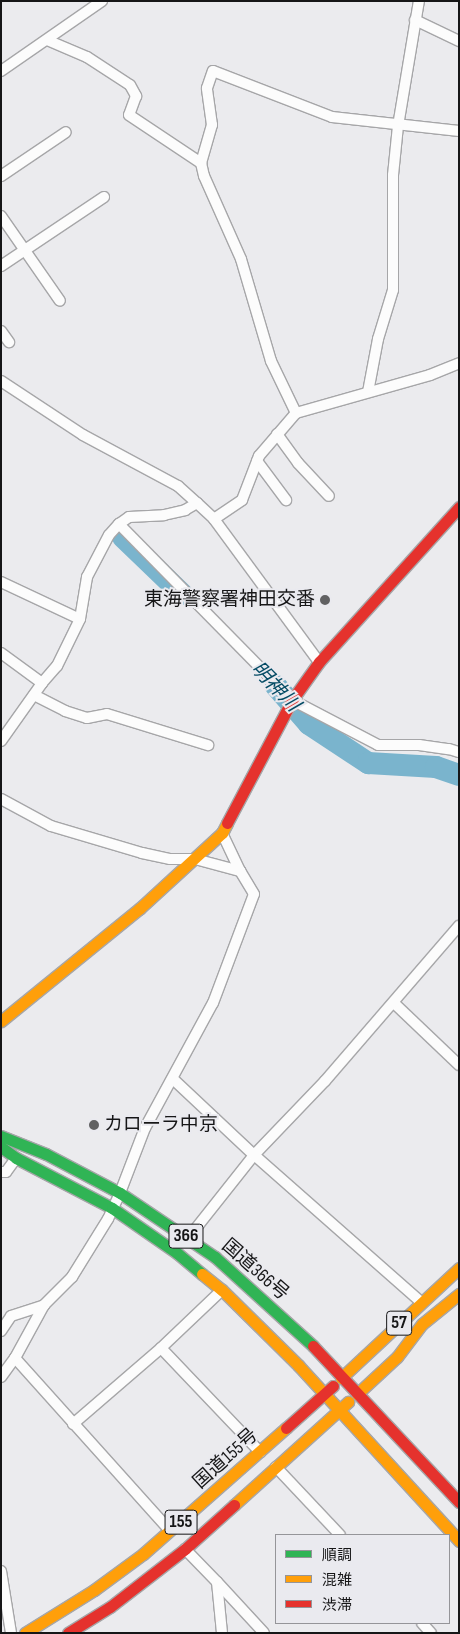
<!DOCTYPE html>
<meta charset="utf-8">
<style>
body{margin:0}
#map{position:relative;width:460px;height:1634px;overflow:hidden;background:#ebebee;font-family:"Sofia Sans Condensed","Noto Sans JP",sans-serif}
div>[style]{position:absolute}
.river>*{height:22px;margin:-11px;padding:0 11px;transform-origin:11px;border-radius:11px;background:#7ab4cd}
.roads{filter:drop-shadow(1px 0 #a6a6a8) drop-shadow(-1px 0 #a6a6a8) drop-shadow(0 1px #a6a6a8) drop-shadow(0 -1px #a6a6a8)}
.street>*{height:10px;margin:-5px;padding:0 5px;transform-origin:5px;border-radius:5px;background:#fcfcfc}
.fast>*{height:11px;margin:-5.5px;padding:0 5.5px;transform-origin:5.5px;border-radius:5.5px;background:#30b455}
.slow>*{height:11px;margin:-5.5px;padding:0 5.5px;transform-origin:5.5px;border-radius:5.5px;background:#ff9f0a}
.jam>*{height:11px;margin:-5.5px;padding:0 5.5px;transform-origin:5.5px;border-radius:5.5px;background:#e5322d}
.dots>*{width:14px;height:14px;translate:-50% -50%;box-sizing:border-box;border:2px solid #eaeaef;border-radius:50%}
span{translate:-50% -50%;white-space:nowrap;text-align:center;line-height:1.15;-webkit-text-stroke:4px #eaeaef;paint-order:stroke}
.shield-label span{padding:1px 4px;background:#eaeaef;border:1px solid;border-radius:4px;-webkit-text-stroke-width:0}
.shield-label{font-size:18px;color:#161617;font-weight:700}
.poi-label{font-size:19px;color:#161617}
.right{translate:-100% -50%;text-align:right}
.left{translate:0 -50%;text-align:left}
.street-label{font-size:19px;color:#161617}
.water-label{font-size:20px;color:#054c65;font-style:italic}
.frame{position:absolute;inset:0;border:2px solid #161617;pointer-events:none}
.legend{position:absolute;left:275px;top:1534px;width:175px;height:90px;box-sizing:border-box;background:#eaeaef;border:1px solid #959599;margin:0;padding:6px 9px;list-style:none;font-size:15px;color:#161617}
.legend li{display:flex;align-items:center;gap:10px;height:25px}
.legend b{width:25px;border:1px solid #959599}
</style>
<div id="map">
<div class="river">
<div style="left:123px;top:537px;width:82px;rotate:44deg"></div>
<div style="left:276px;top:686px;width:50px;rotate:49deg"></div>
<div style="left:309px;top:724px;width:71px;rotate:33.5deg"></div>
<div style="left:368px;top:763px;width:68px;rotate:3.4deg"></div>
<div style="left:436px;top:767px;width:24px;rotate:19deg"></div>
</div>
<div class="roads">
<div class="street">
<div style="left:415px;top:20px;width:49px;rotate:25.5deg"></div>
<div style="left:47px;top:40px;width:43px;rotate:23deg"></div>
<div style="left:87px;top:57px;width:51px;rotate:33.1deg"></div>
<div style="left:130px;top:85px;width:13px;rotate:61deg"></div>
<div style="left:136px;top:96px;width:20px;rotate:110deg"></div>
<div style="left:129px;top:115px;width:87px;rotate:33.7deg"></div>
<div style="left:1px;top:71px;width:123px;rotate:-34.7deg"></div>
<div style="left:1px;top:176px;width:78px;rotate:-34.1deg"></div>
<div style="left:1px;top:216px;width:103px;rotate:55.2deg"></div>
<div style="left:1px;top:266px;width:124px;rotate:-33.8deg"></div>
<div style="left:1px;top:331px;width:14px;rotate:54deg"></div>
<div style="left:1px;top:381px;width:98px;rotate:33.4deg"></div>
<div style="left:83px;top:435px;width:108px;rotate:28.2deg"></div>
<div style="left:178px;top:486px;width:25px;rotate:42deg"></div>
<div style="left:197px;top:503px;width:23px;rotate:43deg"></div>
<div style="left:214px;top:519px;width:177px;rotate:53.7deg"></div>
<div style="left:368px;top:392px;width:54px;rotate:-79.3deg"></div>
<div style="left:378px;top:339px;width:51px;rotate:-73deg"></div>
<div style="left:393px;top:290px;width:115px;rotate:-90deg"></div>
<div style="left:393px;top:175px;width:49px;rotate:-84.2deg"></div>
<div style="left:398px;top:126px;width:127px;rotate:-80.5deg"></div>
<div style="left:296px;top:413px;width:58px;rotate:-115.7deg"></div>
<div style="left:271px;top:361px;width:106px;rotate:-106.4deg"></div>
<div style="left:241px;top:259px;width:91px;rotate:-114deg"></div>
<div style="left:204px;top:176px;width:13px;rotate:-103deg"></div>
<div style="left:201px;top:163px;width:40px;rotate:-74deg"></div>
<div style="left:212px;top:125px;width:37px;rotate:-98deg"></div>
<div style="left:207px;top:88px;width:18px;rotate:-71deg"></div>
<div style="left:213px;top:71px;width:128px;rotate:21.1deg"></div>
<div style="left:332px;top:117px;width:128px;rotate:6.3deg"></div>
<div style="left:277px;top:434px;width:36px;rotate:54deg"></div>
<div style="left:298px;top:463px;width:45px;rotate:46.8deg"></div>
<div style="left:257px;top:461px;width:49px;rotate:53.4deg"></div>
<div style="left:214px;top:519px;width:34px;rotate:-34deg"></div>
<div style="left:242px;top:500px;width:47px;rotate:-68.9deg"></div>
<div style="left:259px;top:456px;width:57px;rotate:-49.3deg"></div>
<div style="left:296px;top:413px;width:139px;rotate:-15.8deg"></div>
<div style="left:430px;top:375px;width:31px;rotate:-22deg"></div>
<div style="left:119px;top:524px;width:247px;rotate:45.5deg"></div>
<div style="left:292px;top:700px;width:97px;rotate:27.6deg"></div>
<div style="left:378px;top:745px;width:41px"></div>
<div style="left:419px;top:745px;width:30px;rotate:8deg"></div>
<div style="left:449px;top:749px;width:10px;rotate:17deg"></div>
<div style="left:1px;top:582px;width:87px;rotate:25.1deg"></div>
<div style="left:1px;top:653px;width:51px;rotate:36.2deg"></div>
<div style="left:34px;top:695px;width:35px;rotate:27deg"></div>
<div style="left:65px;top:711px;width:23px;rotate:18deg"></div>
<div style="left:87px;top:718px;width:20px;rotate:-11deg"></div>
<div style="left:107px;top:714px;width:106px;rotate:17.1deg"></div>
<div style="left:1px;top:741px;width:71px;rotate:-54.7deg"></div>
<div style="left:42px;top:683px;width:23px;rotate:-49deg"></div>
<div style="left:57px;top:666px;width:52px;rotate:-63.9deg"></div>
<div style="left:80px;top:619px;width:43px;rotate:-80.5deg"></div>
<div style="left:87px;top:577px;width:47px;rotate:-62.4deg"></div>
<div style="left:109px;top:535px;width:15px;rotate:-48deg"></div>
<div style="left:119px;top:524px;width:12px;rotate:-35deg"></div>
<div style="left:129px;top:517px;width:35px;rotate:-3deg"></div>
<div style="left:164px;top:515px;width:22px;rotate:-13deg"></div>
<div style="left:185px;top:510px;width:14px;rotate:-30deg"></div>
<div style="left:1px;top:799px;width:57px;rotate:28.4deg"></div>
<div style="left:51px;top:826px;width:95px;rotate:16.5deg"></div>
<div style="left:142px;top:853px;width:29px;rotate:12deg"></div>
<div style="left:170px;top:859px;width:25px"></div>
<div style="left:195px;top:859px;width:47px;rotate:14.9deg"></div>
<div style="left:240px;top:871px;width:42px;rotate:-115.3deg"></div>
<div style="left:394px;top:1003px;width:90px;rotate:43.6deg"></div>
<div style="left:173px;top:1079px;width:111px;rotate:43.2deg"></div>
<div style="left:254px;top:1155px;width:111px;rotate:128.4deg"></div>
<div style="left:1px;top:1172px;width:5px"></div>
<div style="left:6px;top:1172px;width:17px;rotate:-54deg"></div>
<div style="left:421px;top:1302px;width:222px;rotate:-138.6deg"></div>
<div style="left:254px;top:1155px;width:103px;rotate:-46.2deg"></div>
<div style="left:325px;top:1081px;width:205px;rotate:-49.2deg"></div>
<div style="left:1px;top:1331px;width:18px;rotate:-56deg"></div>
<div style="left:11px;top:1316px;width:35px;rotate:-18deg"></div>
<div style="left:161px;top:1348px;width:84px;rotate:-43.6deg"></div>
<div style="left:15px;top:1358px;width:232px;rotate:48.1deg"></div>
<div style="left:1px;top:1377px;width:24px;rotate:-54deg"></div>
<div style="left:15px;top:1358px;width:60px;rotate:-61.3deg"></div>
<div style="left:44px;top:1305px;width:40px;rotate:-45deg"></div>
<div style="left:72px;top:1277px;width:68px;rotate:-58.2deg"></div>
<div style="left:108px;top:1219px;width:29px;rotate:-65deg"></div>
<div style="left:120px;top:1193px;width:70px;rotate:-69deg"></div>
<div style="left:145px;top:1128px;width:142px;rotate:-61.5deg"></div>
<div style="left:213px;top:1003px;width:116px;rotate:-69.4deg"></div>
<div style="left:254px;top:894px;width:27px;rotate:-121deg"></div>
<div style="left:73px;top:1424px;width:116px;rotate:-40.8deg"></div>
<div style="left:161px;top:1348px;width:144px;rotate:46.4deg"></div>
<div style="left:276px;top:1467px;width:93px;rotate:46.7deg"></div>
<div style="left:185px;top:1549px;width:46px;rotate:45.9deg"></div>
<div style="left:217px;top:1582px;width:51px;rotate:84.4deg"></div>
<div style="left:1px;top:1571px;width:63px;rotate:80.8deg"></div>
<div style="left:217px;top:1582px;width:69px;rotate:47.3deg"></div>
<div style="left:422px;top:1623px;width:13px;rotate:48deg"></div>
</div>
<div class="fast">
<div style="left:1px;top:1136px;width:48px;rotate:21.8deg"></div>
<div style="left:46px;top:1154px;width:84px;rotate:27.8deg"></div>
<div style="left:120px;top:1193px;width:115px;rotate:34deg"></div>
<div style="left:215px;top:1257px;width:132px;rotate:42.2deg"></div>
<div style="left:1px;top:1147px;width:19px;rotate:36deg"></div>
<div style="left:16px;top:1158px;width:108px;rotate:27.5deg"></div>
<div style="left:112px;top:1208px;width:79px;rotate:34.7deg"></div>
<div style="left:177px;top:1253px;width:33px;rotate:40deg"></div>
</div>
<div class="slow">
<div style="left:1px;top:1021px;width:178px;rotate:-39.1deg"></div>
<div style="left:139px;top:909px;width:113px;rotate:-42.5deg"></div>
<div style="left:222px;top:833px;width:11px;rotate:-63deg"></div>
<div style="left:202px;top:1274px;width:26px;rotate:39deg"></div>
<div style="left:222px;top:1290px;width:107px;rotate:44.6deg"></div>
<div style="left:298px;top:1365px;width:239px;rotate:47.5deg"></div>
<div style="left:341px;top:1378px;width:161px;rotate:-43deg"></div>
<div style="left:357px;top:1394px;width:54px;rotate:-42.8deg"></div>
<div style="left:397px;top:1357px;width:41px;rotate:-52.9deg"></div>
<div style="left:422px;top:1324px;width:48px;rotate:-39deg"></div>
<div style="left:234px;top:1505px;width:154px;rotate:-42.1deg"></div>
<div style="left:25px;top:1633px;width:81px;rotate:-31.9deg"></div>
<div style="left:94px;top:1590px;width:61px;rotate:-36.3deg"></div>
<div style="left:143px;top:1554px;width:191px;rotate:-41.4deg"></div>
</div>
<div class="jam">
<div style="left:227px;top:823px;width:139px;rotate:-62.1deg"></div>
<div style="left:292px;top:700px;width:47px;rotate:-54.6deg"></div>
<div style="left:319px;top:662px;width:209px;rotate:-47.9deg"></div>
<div style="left:313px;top:1346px;width:214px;rotate:46.9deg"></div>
<div style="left:286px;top:1428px;width:63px;rotate:-41.8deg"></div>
<div style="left:68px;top:1633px;width:49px;rotate:-31.8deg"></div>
<div style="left:110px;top:1607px;width:95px;rotate:-37.7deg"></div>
<div style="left:185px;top:1549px;width:66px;rotate:-41.9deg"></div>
</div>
</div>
<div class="dots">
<div style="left:325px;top:600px;background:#616162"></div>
<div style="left:94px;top:1125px;background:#616162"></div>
</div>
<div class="shield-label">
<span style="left:186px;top:1236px">366</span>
<span style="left:399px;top:1323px">57</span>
<span style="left:181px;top:1522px">155</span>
</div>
<div class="poi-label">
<span class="right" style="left:315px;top:600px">東海警察署神田交番</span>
<span class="left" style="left:104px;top:1125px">カローラ中京</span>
</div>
<div class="street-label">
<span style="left:255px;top:1270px;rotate:41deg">国道366号</span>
<span style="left:226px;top:1459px;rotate:-42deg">国道155号</span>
</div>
<div class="water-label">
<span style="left:275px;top:687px;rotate:46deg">明神川</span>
</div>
<div class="frame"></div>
<ul class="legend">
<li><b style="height:6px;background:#30b455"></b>順調</li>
<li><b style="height:6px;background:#ff9f0a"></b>混雑</li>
<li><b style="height:6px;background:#e5322d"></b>渋滞</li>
</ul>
</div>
